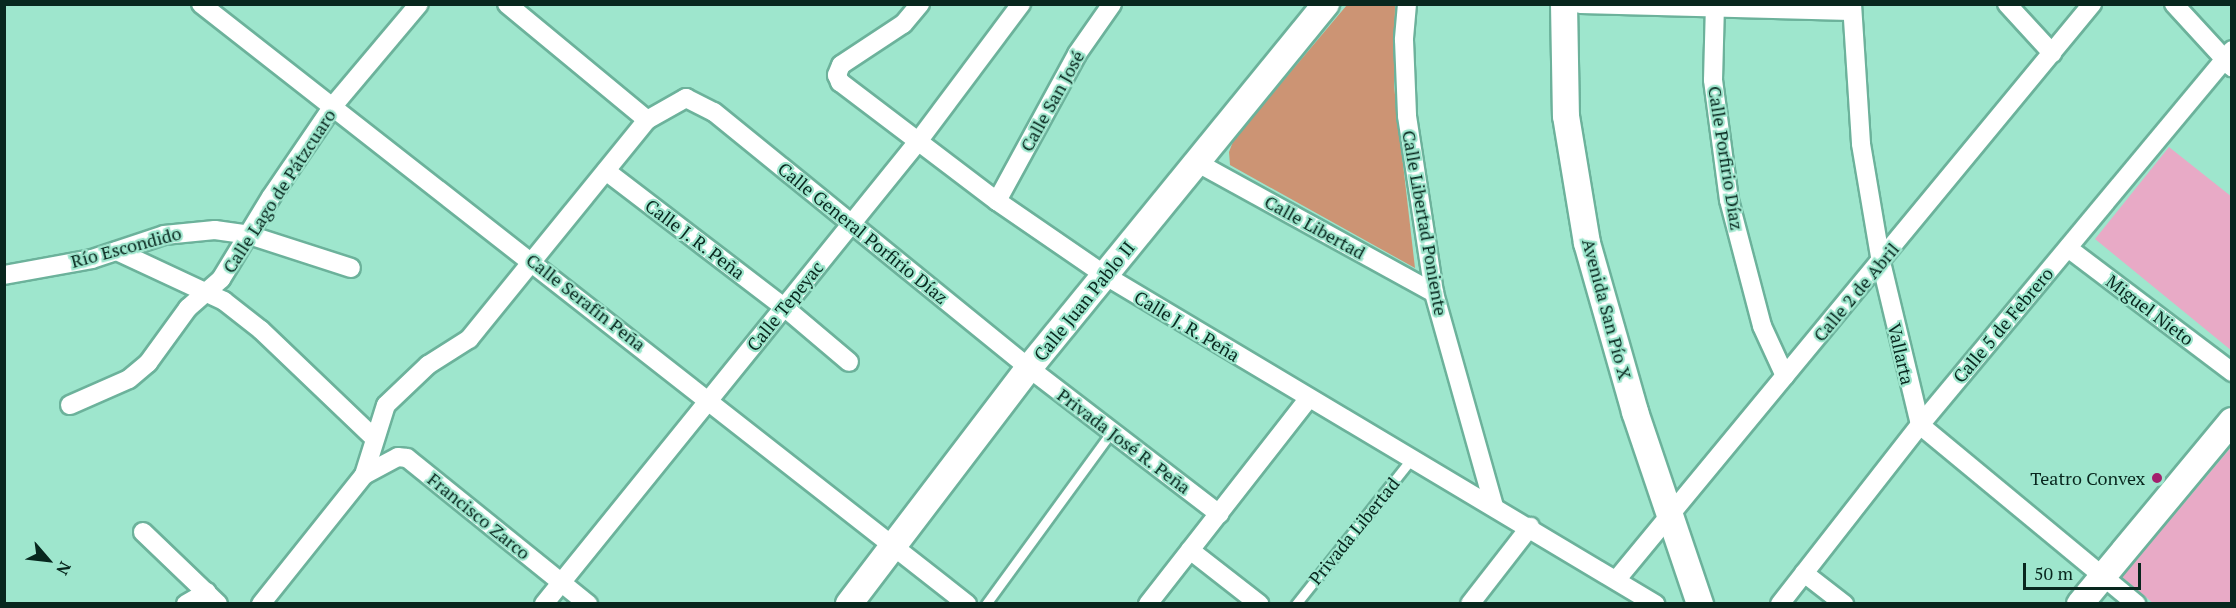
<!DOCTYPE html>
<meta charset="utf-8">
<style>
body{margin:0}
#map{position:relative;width:2236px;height:608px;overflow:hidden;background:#9ee6cd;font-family:"PT Serif",serif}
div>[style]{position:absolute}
.green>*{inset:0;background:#cc9474}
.building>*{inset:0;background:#e8aac6}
.roads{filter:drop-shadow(2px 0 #6cb29b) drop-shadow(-2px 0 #6cb29b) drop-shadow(0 2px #6cb29b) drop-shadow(0 -2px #6cb29b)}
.lane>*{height:9px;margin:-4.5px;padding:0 4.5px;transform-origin:4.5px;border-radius:4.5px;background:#fff}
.street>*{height:18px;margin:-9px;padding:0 9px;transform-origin:9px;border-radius:9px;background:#fff}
.secondary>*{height:26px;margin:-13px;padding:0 13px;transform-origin:13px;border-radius:13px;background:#fff}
.dots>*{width:16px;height:16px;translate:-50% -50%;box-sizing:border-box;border:3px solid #9ee6cd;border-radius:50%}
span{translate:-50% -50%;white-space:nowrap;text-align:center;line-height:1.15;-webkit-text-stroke:4.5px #9ee6cd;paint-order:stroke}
.street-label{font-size:18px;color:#08271e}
.poi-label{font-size:18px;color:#08271e}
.right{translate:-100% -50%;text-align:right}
.frame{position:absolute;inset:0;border:6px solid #08271e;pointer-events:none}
.north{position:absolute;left:18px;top:530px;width:60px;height:60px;-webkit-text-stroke:4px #9ee6cd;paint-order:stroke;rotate:118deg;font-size:16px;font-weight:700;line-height:24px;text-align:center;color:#08271e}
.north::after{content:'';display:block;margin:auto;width:21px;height:27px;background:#08271e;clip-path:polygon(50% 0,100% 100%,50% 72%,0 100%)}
.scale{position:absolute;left:2023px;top:563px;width:118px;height:27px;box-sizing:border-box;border:3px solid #08271e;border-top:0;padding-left:8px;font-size:18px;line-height:21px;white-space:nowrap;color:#08271e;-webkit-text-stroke:4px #9ee6cd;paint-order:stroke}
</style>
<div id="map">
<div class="green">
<div style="clip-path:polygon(1347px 5px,1395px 5px,1394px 86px,1415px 268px,1230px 165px,1229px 152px,1234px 139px)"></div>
</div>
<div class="building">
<div style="clip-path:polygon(2169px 147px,2232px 197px,2232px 351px,2095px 239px)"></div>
<div style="clip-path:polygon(2232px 446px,2232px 604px,2154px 604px,2122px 577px)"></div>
</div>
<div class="roads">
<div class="lane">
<div style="left:986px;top:604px;width:214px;rotate:-53.9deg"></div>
<div style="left:1296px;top:604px;width:186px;rotate:-51.5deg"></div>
</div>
<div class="street">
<div style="left:201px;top:4px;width:973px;rotate:38.07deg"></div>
<div style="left:507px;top:4px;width:182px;rotate:39.6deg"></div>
<div style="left:920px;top:4px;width:26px;rotate:130deg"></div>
<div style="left:903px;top:24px;width:74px;rotate:146.5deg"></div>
<div style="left:841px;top:65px;width:11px;rotate:112deg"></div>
<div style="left:837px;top:75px;width:8px;rotate:67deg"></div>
<div style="left:840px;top:82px;width:197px;rotate:37.2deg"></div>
<div style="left:997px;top:201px;width:132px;rotate:34.5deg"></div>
<div style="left:1106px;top:276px;width:640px;rotate:30.86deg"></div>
<div style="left:1407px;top:4px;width:36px;rotate:95deg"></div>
<div style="left:1404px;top:40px;width:76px;rotate:87.7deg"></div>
<div style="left:1407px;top:116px;width:179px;rotate:81.3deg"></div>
<div style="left:1434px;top:293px;width:221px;rotate:74.3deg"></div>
<div style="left:1580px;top:4px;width:271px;rotate:1.5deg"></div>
<div style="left:1715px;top:4px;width:76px;rotate:91.5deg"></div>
<div style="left:1713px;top:80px;width:121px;rotate:82.4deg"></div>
<div style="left:1729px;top:200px;width:130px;rotate:75.3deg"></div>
<div style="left:1762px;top:326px;width:55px;rotate:65.3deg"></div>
<div style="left:1852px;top:4px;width:140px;rotate:86.3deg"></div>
<div style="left:1861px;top:144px;width:120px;rotate:80.4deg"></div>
<div style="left:1881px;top:262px;width:168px;rotate:76.5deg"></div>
<div style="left:1920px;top:425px;width:281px;rotate:39.6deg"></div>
<div style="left:2007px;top:4px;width:67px;rotate:47.4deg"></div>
<div style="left:2174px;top:4px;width:86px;rotate:47.4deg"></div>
<div style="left:1196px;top:162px;width:272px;rotate:28.8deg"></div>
<div style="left:606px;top:171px;width:224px;rotate:37.4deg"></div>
<div style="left:784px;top:307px;width:85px;rotate:40.2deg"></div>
<div style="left:997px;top:201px;width:167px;rotate:-61.4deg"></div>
<div style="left:1077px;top:54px;width:61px;rotate:-55deg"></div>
<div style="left:2068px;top:248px;width:206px;rotate:37.1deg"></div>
<div style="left:117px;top:251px;width:118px;rotate:25deg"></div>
<div style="left:224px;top:301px;width:47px;rotate:38.1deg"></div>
<div style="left:261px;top:330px;width:156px;rotate:43.7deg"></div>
<div style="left:4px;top:275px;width:89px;rotate:-10.3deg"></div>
<div style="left:92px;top:259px;width:76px;rotate:-18.4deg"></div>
<div style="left:164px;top:235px;width:51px;rotate:-5.6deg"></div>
<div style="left:215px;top:230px;width:34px;rotate:8deg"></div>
<div style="left:249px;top:235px;width:107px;rotate:17.9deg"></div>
<div style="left:70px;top:405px;width:64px;rotate:-23.8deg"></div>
<div style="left:129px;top:379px;width:25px;rotate:-40deg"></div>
<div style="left:148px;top:363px;width:68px;rotate:-54deg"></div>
<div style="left:188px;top:308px;width:44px;rotate:-41.3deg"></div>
<div style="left:221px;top:279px;width:96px;rotate:-58.6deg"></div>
<div style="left:271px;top:197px;width:110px;rotate:-55.7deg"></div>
<div style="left:333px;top:106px;width:133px;rotate:-49.9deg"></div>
<div style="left:364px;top:475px;width:38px;rotate:-28deg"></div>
<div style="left:398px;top:457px;width:9px;rotate:6deg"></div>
<div style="left:407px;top:458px;width:233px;rotate:38.9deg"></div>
<div style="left:143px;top:532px;width:104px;rotate:43.8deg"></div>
<div style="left:1190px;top:550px;width:88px;rotate:38deg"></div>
<div style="left:1804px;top:573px;width:51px;rotate:37.8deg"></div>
<div style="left:1617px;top:579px;width:746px;rotate:-50.44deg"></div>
<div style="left:186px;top:604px;width:24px;rotate:-30deg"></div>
<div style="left:261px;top:604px;width:165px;rotate:-51.4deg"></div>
<div style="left:364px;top:475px;width:73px;rotate:-72.6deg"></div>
<div style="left:386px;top:405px;width:58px;rotate:-43.6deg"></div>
<div style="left:428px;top:365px;width:49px;rotate:-32.4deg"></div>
<div style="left:469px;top:339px;width:282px;rotate:-50.9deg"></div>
<div style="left:647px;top:120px;width:45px;rotate:-29.4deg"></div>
<div style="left:686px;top:98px;width:31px;rotate:27deg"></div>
<div style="left:714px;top:112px;width:406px;rotate:39.1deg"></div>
<div style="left:1029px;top:368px;width:240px;rotate:37.5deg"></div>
<div style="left:544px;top:604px;width:598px;rotate:-51.04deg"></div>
<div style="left:920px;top:139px;width:169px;rotate:-53.2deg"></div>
<div style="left:1148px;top:604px;width:260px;rotate:-52deg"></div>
<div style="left:1470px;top:604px;width:98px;rotate:-52.1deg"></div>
<div style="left:1780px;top:604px;width:227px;rotate:-52deg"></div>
<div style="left:1920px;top:425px;width:488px;rotate:-50.2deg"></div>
</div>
<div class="secondary">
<div style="left:1564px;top:4px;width:112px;rotate:89deg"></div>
<div style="left:1566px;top:116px;width:129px;rotate:80.6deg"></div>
<div style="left:1587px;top:243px;width:176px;rotate:74.1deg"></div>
<div style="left:1635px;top:412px;width:203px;rotate:71.3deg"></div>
<div style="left:849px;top:604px;width:297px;rotate:-52.7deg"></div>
<div style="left:1029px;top:368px;width:470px;rotate:-50.8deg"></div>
<div style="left:2080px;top:604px;width:238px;rotate:-50.3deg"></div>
</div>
</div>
<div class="dots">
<div style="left:2157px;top:478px;background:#a31f6c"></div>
</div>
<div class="street-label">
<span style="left:1052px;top:101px;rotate:-61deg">Calle San José</span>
<span style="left:1726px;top:158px;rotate:81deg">Calle Porfirio Díaz</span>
<span style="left:279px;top:191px;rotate:-57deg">Calle Lago de Pátzcuaro</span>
<span style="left:1425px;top:223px;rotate:80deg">Calle Libertad Poniente</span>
<span style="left:1315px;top:227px;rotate:29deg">Calle Libertad</span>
<span style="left:863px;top:233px;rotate:39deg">Calle General Porfirio Díaz</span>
<span style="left:695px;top:239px;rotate:37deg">Calle J. R. Peña</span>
<span style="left:126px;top:247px;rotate:-15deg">Río Escondido</span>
<span style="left:1856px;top:292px;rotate:-50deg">Calle 2 de Abril</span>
<span style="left:1084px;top:301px;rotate:-51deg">Calle Juan Pablo II</span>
<span style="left:586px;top:302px;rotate:38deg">Calle Serafín Peña</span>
<span style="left:785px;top:306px;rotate:-51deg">Calle Tepeyac</span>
<span style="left:1607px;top:309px;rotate:75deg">Avenida San Pío X</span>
<span style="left:2150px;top:310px;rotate:37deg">Miguel Nieto</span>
<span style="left:2003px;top:325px;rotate:-50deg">Calle 5 de Febrero</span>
<span style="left:1187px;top:326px;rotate:31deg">Calle J. R. Peña</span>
<span style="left:1901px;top:354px;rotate:77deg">Vallarta</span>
<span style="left:1124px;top:441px;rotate:37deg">Privada José R. Peña</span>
<span style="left:479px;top:516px;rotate:39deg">Francisco Zarco</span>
<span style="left:1354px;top:531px;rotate:-51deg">Privada Libertad</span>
</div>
<div class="poi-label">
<span class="right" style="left:2145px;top:478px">Teatro Convex</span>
</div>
<div class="frame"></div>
<div class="north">N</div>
<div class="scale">50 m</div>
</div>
